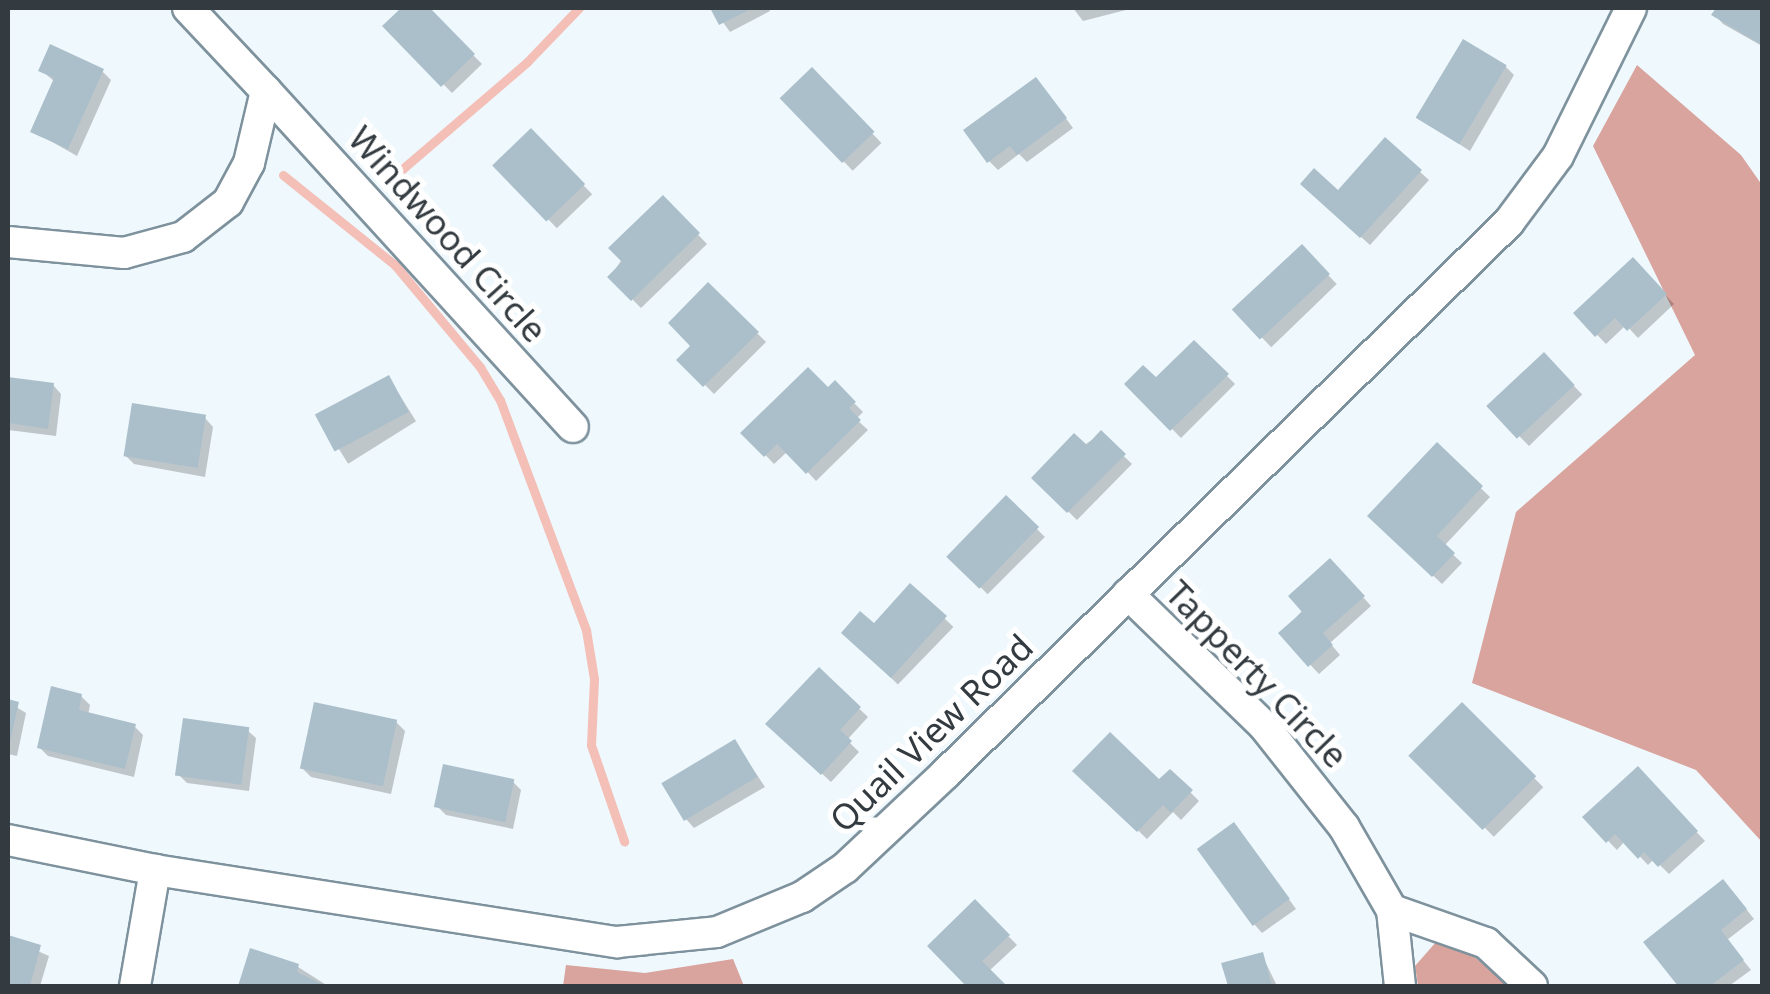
<!DOCTYPE html>
<style>
body{margin:0}
#map{position:relative;width:1770px;height:994px;overflow:hidden;background:#eff8fd;font-family:"Noto Sans",sans-serif}
div>[style]{position:absolute}
.forest>*{inset:0;background:#d8a49d}
.shadow>*{inset:0;background:#0003;transform-origin:0 0}
.stream>*{height:9px;margin:-4.5px;padding:0 4.5px;transform-origin:4.5px;border-radius:4.5px;background:#f3bfb7}
.building>*{inset:0;background:#abbfcb;transform-origin:0 0}
.roads{filter:drop-shadow(2px 0 #7e929d) drop-shadow(-2px 0 #7e929d) drop-shadow(0 2px #7e929d) drop-shadow(0 -2px #7e929d)}
.minor>*{height:30px;margin:-15px;padding:0 15px;transform-origin:15px;border-radius:15px;background:#fff}
span{translate:-50% -50%;white-space:nowrap;text-align:center;line-height:1.15;-webkit-text-stroke:10px #fff;paint-order:stroke}
.street-label{font-size:35px;color:#333b40}
.frame{position:absolute;inset:0;border:10px solid #333b40;pointer-events:none}
</style>
<div id="map">
<div class="forest">
<div style="clip-path:polygon(1637px 65px,1741px 155px,1762px 185px,1762px 842px,1696px 770px,1472px 683px,1516px 512px,1695px 355px,1593px 146px)"></div>
<div style="clip-path:polygon(1436px 942px,1468px 951px,1508px 986px,1418px 986px,1415px 966px)"></div>
<div style="clip-path:polygon(733px 959px,744px 986px,563px 986px,566px 965px,645px 973px)"></div>
</div>
<div class="shadow">
<div style="clip-path:polygon(405px 8px,426px 8px,482px 64px,452px 93px,386px 26px)"></div>
<div style="clip-path:polygon(713px 8px,768px 8px,770px 11px,730px 32px)"></div>
<div style="clip-path:polygon(1073px 8px,1125px 8px,1126px 10px,1083px 21px)"></div>
<div style="clip-path:polygon(1719px 8px,1762px 8px,1762px 46px,1723px 24px,1715px 15px)"></div>
<div style="clip-path:polygon(1505px 66px,1514px 75px,1470px 151px,1420px 119px)"></div>
<div style="clip-path:polygon(41px 70px,102px 71px,111px 80px,77px 156px,33px 131px,55px 82px)"></div>
<div style="left:812px;top:71px;width:100px;height:40px;rotate:46deg"></div>
<div style="clip-path:polygon(1044px 89px,1073px 128px,1027px 162px,1019px 154px,998px 170px,989px 161px)"></div>
<div style="left:531px;top:131px;width:88px;height:49px;rotate:46deg"></div>
<div style="clip-path:polygon(1385px 140px,1429px 180px,1370px 245px,1312px 193px,1338px 193px)"></div>
<div style="clip-path:polygon(663px 198px,707px 244px,641px 308px,610px 277px)"></div>
<div style="left:1302px;top:248px;width:50px;height:91px;rotate:46deg"></div>
<div style="clip-path:polygon(1633px 260px,1674px 304px,1638px 338px,1626px 325px,1606px 344px,1576px 313px)"></div>
<div style="clip-path:polygon(708px 285px,766px 342px,714px 394px,680px 360px,694px 346px)"></div>
<div style="clip-path:polygon(1194px 343px,1235px 384px,1181px 438px,1128px 384px,1156px 381px)"></div>
<div style="left:1544px;top:355px;width:55px;height:74px;rotate:46deg"></div>
<div style="left:389px;top:378px;width:51px;height:80px;rotate:58deg"></div>
<div style="clip-path:polygon(8px 379px,53px 385px,61px 394px,56px 436px,8px 430px)"></div>
<div style="clip-path:polygon(843px 392px,863px 412px,856px 419px,868px 430px,816px 481px,788px 451px,774px 464px,744px 433px)"></div>
<div style="clip-path:polygon(205px 418px,213px 427px,205px 477px,134px 464px,125px 455px)"></div>
<div style="clip-path:polygon(1101px 434px,1132px 464px,1077px 520px,1034px 478px)"></div>
<div style="clip-path:polygon(1437px 446px,1490px 497px,1444px 546px,1462px 563px,1442px 584px,1370px 516px)"></div>
<div style="left:1006px;top:498px;width:55px;height:81px;rotate:45deg"></div>
<div style="clip-path:polygon(1339px 570px,1371px 606px,1330px 643px,1340px 655px,1319px 674px,1281px 634px)"></div>
<div style="left:911px;top:586px;width:59px;height:80px;rotate:44deg"></div>
<div style="clip-path:polygon(819px 671px,868px 717px,847px 740px,859px 752px,831px 782px,769px 724px)"></div>
<div style="clip-path:polygon(81px 696px,90px 705px,88px 715px,134px 726px,143px 735px,134px 777px,48px 756px,40px 748px)"></div>
<div style="clip-path:polygon(8px 702px,26px 713px,17px 756px,8px 754px)"></div>
<div style="left:1462px;top:706px;width:115px;height:70px;rotate:45deg"></div>
<div style="clip-path:polygon(396px 722px,405px 731px,391px 794px,311px 777px,302px 768px)"></div>
<div style="clip-path:polygon(247px 730px,256px 738px,249px 791px,187px 783px,178px 774px)"></div>
<div style="clip-path:polygon(735px 742px,765px 787px,694px 828px,686px 819px)"></div>
<div style="clip-path:polygon(1638px 770px,1705px 841px,1669px 874px,1654px 859px,1648px 865px,1625px 841px,1617px 850px,1586px 818px)"></div>
<div style="clip-path:polygon(1076px 771px,1160px 783px,1170px 772px,1199px 801px,1181px 820px,1173px 812px,1147px 839px)"></div>
<div style="clip-path:polygon(512px 781px,521px 790px,513px 829px,446px 815px,437px 806px)"></div>
<div style="clip-path:polygon(1242px 834px,1296px 909px,1262px 933px,1254px 924px)"></div>
<div style="clip-path:polygon(1732px 891px,1754px 919px,1727px 940px,1751px 970px,1729px 986px,1681px 986px,1647px 942px)"></div>
<div style="clip-path:polygon(975px 902px,1017px 945px,989px 971px,1004px 986px,970px 986px,930px 946px)"></div>
<div style="clip-path:polygon(8px 938px,49px 956px,40px 986px,8px 986px)"></div>
<div style="clip-path:polygon(252px 952px,298px 967px,328px 986px,240px 986px)"></div>
<div style="clip-path:polygon(1262px 955px,1277px 986px,1230px 986px,1224px 965px)"></div>
</div>
<div class="stream">
<div style="left:283px;top:175px;width:144px;rotate:38.8deg"></div>
<div style="left:395px;top:265px;width:133px;rotate:50.2deg"></div>
<div style="left:480px;top:367px;width:39px;rotate:59deg"></div>
<div style="left:500px;top:400px;width:246px;rotate:69.5deg"></div>
<div style="left:586px;top:630px;width:50px;rotate:80.7deg"></div>
<div style="left:594px;top:679px;width:66px;rotate:92.6deg"></div>
<div style="left:591px;top:745px;width:102px;rotate:71deg"></div>
<div style="left:386px;top:183px;width:186px;rotate:-40.6deg"></div>
<div style="left:527px;top:62px;width:75px;rotate:-46.1deg"></div>
</div>
<div class="building">
<div style="clip-path:polygon(401px 8px,430px 8px,475px 54px,441px 87px,382px 26px)"></div>
<div style="clip-path:polygon(710px 8px,753px 8px,719px 25px)"></div>
<div style="clip-path:polygon(1716px 8px,1762px 8px,1762px 45px,1711px 15px)"></div>
<div style="left:1463px;top:39px;width:51px;height:92px;rotate:31deg"></div>
<div style="clip-path:polygon(50px 44px,104px 69px,68px 149px,30px 132px,54px 78px,38px 71px)"></div>
<div style="left:812px;top:67px;width:90px;height:45px;rotate:46deg"></div>
<div style="clip-path:polygon(1036px 77px,1067px 118px,1017px 155px,1010px 146px,987px 163px,963px 130px)"></div>
<div style="left:531px;top:128px;width:78px;height:54px;rotate:46deg"></div>
<div style="clip-path:polygon(1385px 137px,1422px 170px,1360px 238px,1300px 184px,1314px 168px,1338px 190px)"></div>
<div style="clip-path:polygon(663px 195px,700px 233px,631px 301px,607px 277px,622px 262px,608px 248px)"></div>
<div style="left:1302px;top:244px;width:41px;height:96px;rotate:47deg"></div>
<div style="clip-path:polygon(1633px 257px,1667px 294px,1627px 331px,1615px 318px,1595px 337px,1573px 313px)"></div>
<div style="clip-path:polygon(708px 282px,759px 332px,703px 387px,676px 360px,690px 346px,668px 323px)"></div>
<div style="clip-path:polygon(1194px 340px,1229px 374px,1170px 431px,1124px 384px,1143px 365px,1156px 377px)"></div>
<div style="left:1544px;top:352px;width:45px;height:79px;rotate:47deg"></div>
<div style="clip-path:polygon(808px 367px,828px 387px,835px 380px,856px 402px,849px 408px,861px 420px,806px 474px,777px 444px,764px 457px,740px 433px)"></div>
<div style="left:389px;top:375px;width:42px;height:84px;rotate:62deg"></div>
<div style="clip-path:polygon(8px 377px,54px 383px,48px 429px,8px 423px)"></div>
<div style="left:132px;top:403px;width:75px;height:54px;rotate:9deg"></div>
<div style="clip-path:polygon(1101px 430px,1126px 454px,1067px 513px,1031px 478px,1074px 433px,1087px 445px)"></div>
<div style="clip-path:polygon(1437px 442px,1483px 486px,1437px 536px,1455px 553px,1432px 577px,1367px 516px)"></div>
<div style="left:1006px;top:495px;width:46px;height:86px;rotate:44deg"></div>
<div style="clip-path:polygon(1330px 558px,1365px 596px,1323px 633px,1333px 645px,1308px 667px,1278px 633px,1302px 612px,1288px 596px)"></div>
<div style="clip-path:polygon(910px 583px,947px 616px,891px 678px,841px 633px,860px 611px,874px 623px)"></div>
<div style="clip-path:polygon(819px 667px,861px 707px,840px 730px,852px 741px,821px 775px,765px 724px)"></div>
<div style="clip-path:polygon(51px 686px,82px 694px,79px 710px,136px 724px,125px 769px,37px 748px)"></div>
<div style="clip-path:polygon(8px 699px,19px 702px,9px 747px,8px 746px)"></div>
<div style="left:314px;top:702px;width:85px;height:68px;rotate:12deg"></div>
<div style="left:1462px;top:702px;width:105px;height:76px;rotate:45deg"></div>
<div style="left:183px;top:718px;width:67px;height:58px;rotate:8deg"></div>
<div style="clip-path:polygon(1110px 732px,1159px 779px,1170px 769px,1193px 790px,1171px 813px,1163px 805px,1137px 832px,1072px 771px)"></div>
<div style="left:735px;top:739px;width:44px;height:86px;rotate:59deg"></div>
<div style="left:443px;top:764px;width:73px;height:44px;rotate:12deg"></div>
<div style="clip-path:polygon(1638px 766px,1698px 831px,1658px 867px,1644px 852px,1638px 859px,1615px 834px,1606px 843px,1582px 817px)"></div>
<div style="left:1234px;top:822px;width:95px;height:46px;rotate:54deg"></div>
<div style="clip-path:polygon(1723px 879px,1747px 909px,1721px 930px,1744px 960px,1710px 986px,1678px 986px,1643px 942px)"></div>
<div style="clip-path:polygon(975px 899px,1010px 935px,982px 961px,1007px 986px,966px 986px,927px 946px)"></div>
<div style="clip-path:polygon(8px 935px,41px 945px,30px 986px,8px 984px)"></div>
<div style="clip-path:polygon(250px 948px,299px 964px,297px 972px,326px 986px,238px 986px)"></div>
<div style="clip-path:polygon(1263px 952px,1272px 986px,1228px 986px,1221px 963px)"></div>
</div>
<div class="roads">
<div class="minor">
<div style="left:266px;top:91px;width:455px;rotate:47.6deg"></div>
<div style="left:8px;top:242px;width:117px;rotate:5.4deg"></div>
<div style="left:124px;top:253px;width:61px;rotate:-15.2deg"></div>
<div style="left:183px;top:237px;width:57px;rotate:-37.9deg"></div>
<div style="left:228px;top:202px;width:44px;rotate:-61.7deg"></div>
<div style="left:249px;top:163px;width:74px;rotate:-76.7deg"></div>
<div style="left:266px;top:91px;width:114px;rotate:-133.2deg"></div>
<div style="left:1128px;top:594px;width:190px;rotate:44.1deg"></div>
<div style="left:1264px;top:726px;width:129px;rotate:51.6deg"></div>
<div style="left:1344px;top:827px;width:96px;rotate:60deg"></div>
<div style="left:1392px;top:910px;width:76px;rotate:84deg"></div>
<div style="left:8px;top:840px;width:150px;rotate:11.5deg"></div>
<div style="left:155px;top:870px;width:468px;rotate:8.9deg"></div>
<div style="left:617px;top:942px;width:100px;rotate:-5.7deg"></div>
<div style="left:717px;top:932px;width:92px;rotate:-22.4deg"></div>
<div style="left:802px;top:897px;width:52px;rotate:-34deg"></div>
<div style="left:845px;top:868px;width:137px;rotate:-43.2deg"></div>
<div style="left:945px;top:774px;width:789px;rotate:-44.38deg"></div>
<div style="left:1509px;top:222px;width:82px;rotate:-53.4deg"></div>
<div style="left:1558px;top:156px;width:165px;rotate:-63.7deg"></div>
<div style="left:1392px;top:910px;width:100px;rotate:19.3deg"></div>
<div style="left:1486px;top:943px;width:63px;rotate:43.1deg"></div>
<div style="left:135px;top:986px;width:118px;rotate:-80.2deg"></div>
</div>
</div>
<div class="street-label">
<span style="left:448px;top:234px;rotate:48deg">Windwood Circle</span>
<span style="left:1257px;top:674px;rotate:46deg">Tapperty Circle</span>
<span style="left:931px;top:733px;rotate:-44deg">Quail View Road</span>
</div>
<div class="frame"></div>
</div>
